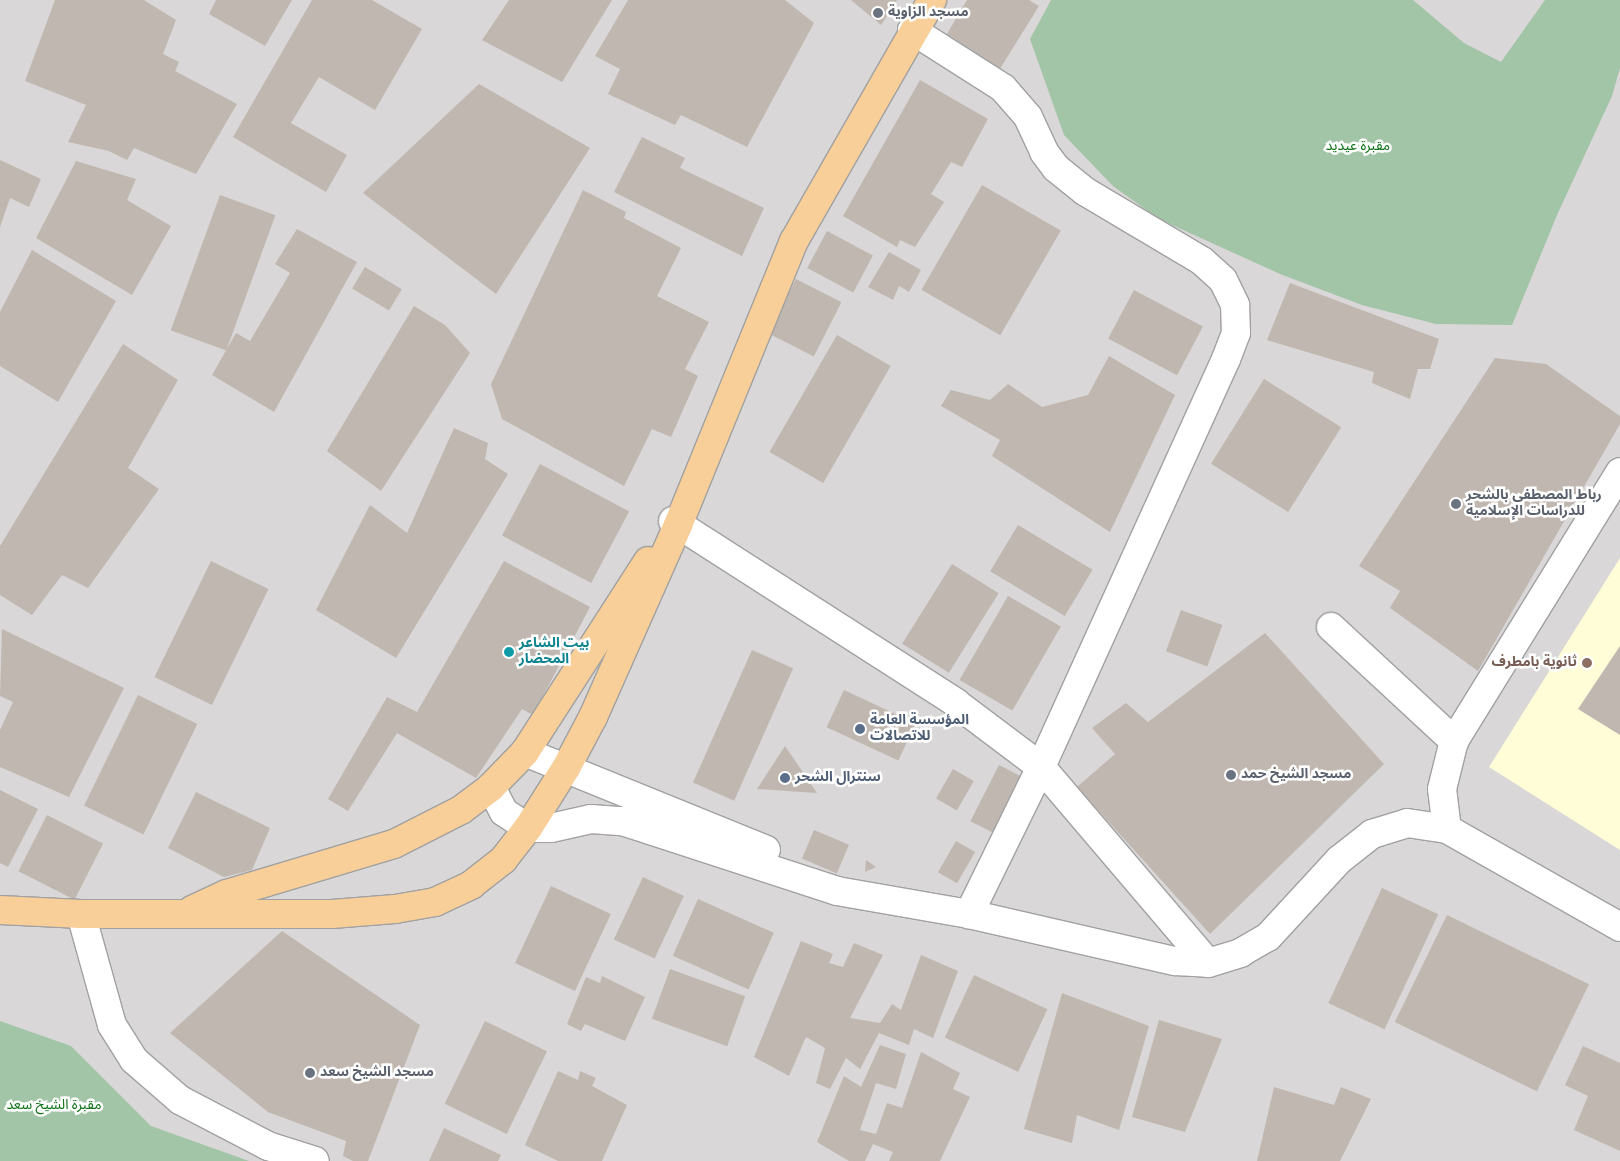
<!DOCTYPE html>
<meta charset="utf-8">
<style>
body{margin:0}
#map{position:relative;width:1620px;height:1161px;overflow:hidden;background:#ece8e0;font-family:Overpass,"Noto Sans Arabic",sans-serif}
div>[style]{position:absolute}
.residential>*{inset:0;background:#d9d7d7;transform-origin:0 0}
.education>*{inset:0;background:#fefdd7}
.cemetery>*{inset:0;background:#a2c4a7}
.building>*{inset:0;background:#c0b7b0;transform-origin:0 0}
.roads{filter:drop-shadow(1px 0 #a1a1a1) drop-shadow(-1px 0 #a1a1a1) drop-shadow(0 1px #a1a1a1) drop-shadow(0 -1px #a1a1a1)}
.minor>*{height:28px;margin:-14px;padding:0 14px;transform-origin:14px;border-radius:14px;background:#fff}
.major>*{height:28px;margin:-14px;padding:0 14px;transform-origin:14px;border-radius:14px;background:#f8ce99}
.dots>*{width:14px;height:14px;translate:-50% -50%;box-sizing:border-box;border:2px solid #fff;border-radius:50%}
span{translate:-50% -50%;white-space:nowrap;text-align:center;line-height:1.15;-webkit-text-stroke:5px #fff;paint-order:stroke}
.worship-label{font-size:14px;color:#5b616d;font-weight:700}
.left{translate:0 -50%;text-align:left}
.park-label{font-size:14px;color:#0e7316}
.culture-label{font-size:14px;color:#0d838f;font-weight:700}
.education-label{font-size:14px;color:#785e54;font-weight:700}
.right{translate:-100% -50%;text-align:right}
.service-label{font-size:14px;color:#4e5e75;font-weight:700}
</style>
<div id="map">
<div class="residential">
<div style="left:0;top:0;width:1620px;height:1161px"></div>
</div>
<div class="education">
<div style="clip-path:polygon(1620px 558px,1620px 850px,1489px 767px)"></div>
</div>
<div class="cemetery">
<div style="clip-path:polygon(1051px 0,1413px 0,1464px 43px,1501px 62px,1545px 0,1620px 0,1620px 68px,1612px 96px,1557px 215px,1512px 325px,1436px 324px,1362px 305px,1280px 274px,1159px 219px,1113px 186px,1064px 135px,1030px 39px)"></div>
<div style="clip-path:polygon(0 1021px,71px 1046px,151px 1126px,249px 1161px,0 1161px)"></div>
</div>
<div class="building">
<div style="clip-path:polygon(55px 0,144px 0,176px 20px,163px 54px,179px 62px,175px 71px,237px 104px,196px 174px,134px 148px,127px 160px,109px 151px,68px 142px,86px 105px,25px 81px)"></div>
<div style="clip-path:polygon(216px 0,292px 0,265px 46px,209px 14px)"></div>
<div style="clip-path:polygon(312px 0,372px 0,422px 29px,375px 110px,319px 77px,291px 123px,347px 155px,326px 192px,233px 137px)"></div>
<div style="clip-path:polygon(509px 0,612px 0,562px 82px,482px 40px)"></div>
<div style="clip-path:polygon(628px 0,785px 0,814px 23px,747px 147px,681px 115px,675px 125px,608px 94px,620px 69px,595px 56px)"></div>
<div style="clip-path:polygon(851px 0,897px 0,881px 25px)"></div>
<div style="clip-path:polygon(967px 0,1029px 0,1039px 6px,998px 72px,944px 39px)"></div>
<div style="clip-path:polygon(920px 80px,988px 119px,962px 167px,951px 162px,931px 194px,944px 202px,915px 247px,900px 240px,897px 247px,843px 216px)"></div>
<div style="clip-path:polygon(479px 84px,590px 148px,496px 294px,363px 193px)"></div>
<div style="clip-path:polygon(642px 137px,685px 158px,680px 168px,764px 208px,742px 256px,614px 192px)"></div>
<div style="clip-path:polygon(0 160px,41px 179px,29px 207px,10px 198px,0 227px)"></div>
<div style="clip-path:polygon(76px 161px,136px 179px,127px 200px,171px 226px,132px 295px,36px 238px)"></div>
<div style="left:982px;top:185px;width:91px;height:121px;rotate:30deg"></div>
<div style="clip-path:polygon(583px 190px,626px 212px,624px 218px,681px 248px,657px 296px,709px 322px,685px 369px,698px 376px,671px 437px,652px 429px,624px 486px,502px 419px,491px 384px)"></div>
<div style="left:220px;top:195px;width:59px;height:144px;rotate:20deg"></div>
<div style="clip-path:polygon(297px 229px,357px 262px,274px 412px,212px 375px,236px 333px,250px 341px,290px 273px,275px 264px)"></div>
<div style="left:827px;top:231px;width:52px;height:42px;rotate:28deg"></div>
<div style="clip-path:polygon(32px 250px,116px 301px,58px 402px,0 366px,0 312px)"></div>
<div style="clip-path:polygon(889px 252px,921px 270px,909px 292px,899px 286px,893px 300px,868px 287px)"></div>
<div style="left:365px;top:267px;width:43px;height:25px;rotate:31deg"></div>
<div style="left:796px;top:279px;width:51px;height:61px;rotate:27deg"></div>
<div style="clip-path:polygon(1290px 283px,1439px 339px,1430px 369px,1418px 369px,1410px 399px,1372px 383px,1374px 372px,1267px 340px)"></div>
<div style="left:1134px;top:290px;width:78px;height:55px;rotate:28deg"></div>
<div style="clip-path:polygon(414px 306px,445px 325px,470px 353px,381px 491px,327px 451px)"></div>
<div style="left:837px;top:335px;width:62px;height:135px;rotate:30deg"></div>
<div style="clip-path:polygon(123px 344px,178px 380px,128px 468px,159px 489px,88px 588px,62px 575px,32px 615px,0 595px,0 546px)"></div>
<div style="clip-path:polygon(1109px 356px,1175px 395px,1110px 532px,992px 456px,1000px 440px,941px 406px,951px 390px,990px 400px,1008px 384px,1042px 407px,1088px 395px)"></div>
<div style="clip-path:polygon(1495px 358px,1546px 364px,1620px 416px,1620px 424px,1478px 671px,1390px 608px,1400px 591px,1359px 566px)"></div>
<div style="left:1264px;top:379px;width:91px;height:100px;rotate:32deg"></div>
<div style="clip-path:polygon(454px 428px,488px 443px,485px 459px,508px 474px,396px 658px,316px 610px,370px 505px,407px 533px)"></div>
<div style="left:540px;top:464px;width:101px;height:81px;rotate:28deg"></div>
<div style="left:1018px;top:525px;width:87px;height:54px;rotate:31deg"></div>
<div style="left:211px;top:561px;width:64px;height:129px;rotate:26deg"></div>
<div style="clip-path:polygon(504px 561px,590px 607px,533px 715px,522px 709px,476px 778px,397px 733px,348px 811px,328px 799px,387px 697px,417px 712px)"></div>
<div style="left:952px;top:564px;width:55px;height:94px;rotate:32deg"></div>
<div style="left:1008px;top:596px;width:61px;height:97px;rotate:30deg"></div>
<div style="left:1181px;top:610px;width:44px;height:44px;rotate:20deg"></div>
<div style="clip-path:polygon(2px 629px,124px 688px,69px 797px,0 767px,0 730px,13px 702px,0 696px)"></div>
<div style="clip-path:polygon(1265px 633px,1384px 764px,1210px 934px,1077px 787px,1115px 754px,1092px 728px,1126px 703px,1148px 722px)"></div>
<div style="clip-path:polygon(1620px 646px,1620px 735px,1578px 709px)"></div>
<div style="left:752px;top:650px;width:45px;height:145px;rotate:24deg"></div>
<div style="left:844px;top:690px;width:79px;height:41px;rotate:25deg"></div>
<div style="left:138px;top:695px;width:66px;height:123px;rotate:26deg"></div>
<div style="clip-path:polygon(785px 746px,817px 793px,757px 789px)"></div>
<div style="left:999px;top:765px;width:29px;height:63px;rotate:27deg"></div>
<div style="left:953px;top:769px;width:24px;height:34px;rotate:30deg"></div>
<div style="clip-path:polygon(0 790px,38px 809px,8px 867px,0 863px)"></div>
<div style="clip-path:polygon(196px 792px,270px 828px,252px 870px,224px 877px,168px 848px)"></div>
<div style="left:47px;top:815px;width:63px;height:63px;rotate:27deg"></div>
<div style="left:814px;top:830px;width:38px;height:31px;rotate:23deg"></div>
<div style="left:956px;top:841px;width:22px;height:36px;rotate:30deg"></div>
<div style="clip-path:polygon(866px 860px,876px 867px,865px 872px)"></div>
<div style="left:643px;top:877px;width:45px;height:69px;rotate:25deg"></div>
<div style="left:551px;top:886px;width:66px;height:85px;rotate:25deg"></div>
<div style="left:1382px;top:888px;width:62px;height:127px;rotate:25deg"></div>
<div style="left:698px;top:899px;width:83px;height:62px;rotate:24deg"></div>
<div style="left:1447px;top:915px;width:158px;height:119px;rotate:26deg"></div>
<div style="clip-path:polygon(282px 931px,420px 1025px,368px 1161px,353px 1161px,343px 1156px,346px 1141px,268px 1112px,170px 1033px)"></div>
<div style="clip-path:polygon(801px 941px,833px 954px,829px 963px,843px 967px,854px 943px,883px 955px,850px 1018px,880px 1023px,892px 1004px,901px 1010px,921px 955px,958px 971px,933px 1038px,914px 1029px,909px 1045px,879px 1033px,860px 1069px,846px 1058px,830px 1089px,816px 1083px,825px 1048px,806px 1037px,789px 1076px,754px 1057px)"></div>
<div style="left:670px;top:969px;width:80px;height:53px;rotate:20deg"></div>
<div style="left:974px;top:975px;width:81px;height:69px;rotate:25deg"></div>
<div style="clip-path:polygon(602px 976px,645px 997px,625px 1041px,585px 1024px,581px 1031px,567px 1024px,586px 977px,600px 983px)"></div>
<div style="clip-path:polygon(1062px 993px,1149px 1026px,1119px 1130px,1077px 1115px,1072px 1143px,1024px 1129px)"></div>
<div style="clip-path:polygon(1159px 1020px,1222px 1039px,1185px 1132px,1132px 1117px)"></div>
<div style="left:485px;top:1021px;width:69px;height:92px;rotate:26deg"></div>
<div style="clip-path:polygon(880px 1045px,906px 1054px,896px 1089px,876px 1083px,860px 1130px,876px 1134px,887px 1103px,902px 1108px,921px 1052px,960px 1073px,953px 1089px,970px 1097px,940px 1161px,889px 1161px,893px 1152px,873px 1144px,865px 1161px,849px 1161px,817px 1142px,844px 1076px,861px 1087px)"></div>
<div style="clip-path:polygon(1583px 1046px,1620px 1063px,1620px 1151px,1574px 1130px,1588px 1096px,1565px 1085px)"></div>
<div style="clip-path:polygon(558px 1071px,578px 1080px,580px 1071px,596px 1078px,592px 1086px,627px 1105px,602px 1161px,558px 1161px,525px 1145px)"></div>
<div style="clip-path:polygon(1274px 1087px,1334px 1105px,1341px 1087px,1371px 1099px,1340px 1161px,1257px 1161px)"></div>
<div style="clip-path:polygon(444px 1128px,501px 1155px,498px 1161px,429px 1161px)"></div>
</div>
<div class="roads">
<div class="minor">
<div style="left:912px;top:30px;width:108px;rotate:32.5deg"></div>
<div style="left:1003px;top:88px;width:38px;rotate:49deg"></div>
<div style="left:1028px;top:117px;width:38px;rotate:65deg"></div>
<div style="left:1044px;top:152px;width:20px;rotate:53deg"></div>
<div style="left:1056px;top:168px;width:38px;rotate:39deg"></div>
<div style="left:1086px;top:192px;width:135px;rotate:30.7deg"></div>
<div style="left:1202px;top:261px;width:28px;rotate:42deg"></div>
<div style="left:1223px;top:280px;width:28px;rotate:64deg"></div>
<div style="left:1235px;top:305px;width:28px;rotate:88deg"></div>
<div style="left:1236px;top:333px;width:28px;rotate:111deg"></div>
<div style="left:1226px;top:359px;width:448px;rotate:114.4deg"></div>
<div style="left:1041px;top:767px;width:164px;rotate:116.1deg"></div>
<div style="left:673px;top:521px;width:336px;rotate:32.7deg"></div>
<div style="left:956px;top:703px;width:106px;rotate:37deg"></div>
<div style="left:1041px;top:767px;width:257px;rotate:49.6deg"></div>
<div style="left:1331px;top:627px;width:168px;rotate:42.8deg"></div>
<div style="left:525px;top:752px;width:260px;rotate:22.1deg"></div>
<div style="left:491px;top:787px;width:28px;rotate:63deg"></div>
<div style="left:504px;top:812px;width:29px;rotate:34deg"></div>
<div style="left:528px;top:828px;width:23px"></div>
<div style="left:551px;top:828px;width:41px;rotate:-12.7deg"></div>
<div style="left:591px;top:819px;width:31px;rotate:4deg"></div>
<div style="left:622px;top:821px;width:226px;rotate:18deg"></div>
<div style="left:837px;top:891px;width:134px;rotate:9.9deg"></div>
<div style="left:969px;top:914px;width:211px;rotate:12.9deg"></div>
<div style="left:1175px;top:961px;width:33px;rotate:3deg"></div>
<div style="left:1208px;top:963px;width:34px;rotate:-17deg"></div>
<div style="left:1240px;top:953px;width:32px;rotate:-30deg"></div>
<div style="left:1268px;top:937px;width:105px;rotate:-47.3deg"></div>
<div style="left:1339px;top:860px;width:42px;rotate:-38.2deg"></div>
<div style="left:1372px;top:834px;width:37px;rotate:-17deg"></div>
<div style="left:1407px;top:823px;width:40px;rotate:8.5deg"></div>
<div style="left:1447px;top:829px;width:199px;rotate:29.5deg"></div>
<div style="left:1447px;top:829px;width:40px;rotate:-97.1deg"></div>
<div style="left:1442px;top:789px;width:49px;rotate:-76deg"></div>
<div style="left:1454px;top:741px;width:316px;rotate:-58.3deg"></div>
<div style="left:81px;top:914px;width:115px;rotate:74.4deg"></div>
<div style="left:112px;top:1025px;width:41px;rotate:57.8deg"></div>
<div style="left:134px;top:1060px;width:61px;rotate:41deg"></div>
<div style="left:180px;top:1100px;width:99px;rotate:27.6deg"></div>
<div style="left:268px;top:1146px;width:49px;rotate:17.7deg"></div>
</div>
<div class="major">
<div style="left:0;top:910px;width:81px;rotate:2.8deg"></div>
<div style="left:81px;top:914px;width:251px"></div>
<div style="left:332px;top:914px;width:63px;rotate:-4.5deg"></div>
<div style="left:395px;top:909px;width:41px;rotate:-9.9deg"></div>
<div style="left:435px;top:902px;width:40px;rotate:-25deg"></div>
<div style="left:471px;top:885px;width:41px;rotate:-38deg"></div>
<div style="left:503px;top:860px;width:41px;rotate:-52deg"></div>
<div style="left:528px;top:828px;width:71px;rotate:-57.7deg"></div>
<div style="left:566px;top:768px;width:58px;rotate:-62.1deg"></div>
<div style="left:593px;top:717px;width:210px;rotate:-66.1deg"></div>
<div style="left:678px;top:525px;width:307px;rotate:-67.8deg"></div>
<div style="left:794px;top:241px;width:278px;rotate:-60.2deg"></div>
<div style="left:192px;top:910px;width:38px;rotate:-25deg"></div>
<div style="left:227px;top:894px;width:174px;rotate:-16.7deg"></div>
<div style="left:394px;top:844px;width:75px;rotate:-26.9deg"></div>
<div style="left:461px;top:810px;width:38px;rotate:-37deg"></div>
<div style="left:491px;top:787px;width:49px;rotate:-45.8deg"></div>
<div style="left:525px;top:752px;width:227px;rotate:-57.2deg"></div>
</div>
</div>
<div class="dots">
<div style="left:878px;top:13px;background:#6b7280"></div>
<div style="left:1456px;top:504px;background:#6b7280"></div>
<div style="left:509px;top:652px;background:#0f9aa8"></div>
<div style="left:1587px;top:663px;background:#8d6e63"></div>
<div style="left:860px;top:729px;background:#5c6f8a"></div>
<div style="left:1231px;top:775px;background:#6b7280"></div>
<div style="left:785px;top:778px;background:#5c6f8a"></div>
<div style="left:310px;top:1073px;background:#6b7280"></div>
</div>
<div class="worship-label">
<span class="left" style="left:888px;top:13px">مسجد الزاوية</span>
<span class="left" style="left:1466px;top:504px">رباط المصطفى بالشحر<br>للدراسات الإسلامية</span>
<span class="left" style="left:1241px;top:775px">مسجد الشيخ حمد</span>
<span class="left" style="left:320px;top:1073px">مسجد الشيخ سعد</span>
</div>
<div class="park-label">
<span style="left:1358px;top:147px">مقبرة عيديد</span>
<span style="left:54px;top:1106px">مقبرة الشيخ سعد</span>
</div>
<div class="culture-label">
<span class="left" style="left:519px;top:652px">بيت الشاعر<br>المحضار</span>
</div>
<div class="education-label">
<span class="right" style="left:1577px;top:663px">ثانوية بامطرف</span>
</div>
<div class="service-label">
<span class="left" style="left:870px;top:729px">المؤسسة العامة<br>للاتصالات</span>
<span class="left" style="left:795px;top:778px">سنترال الشحر</span>
</div>
</div>
